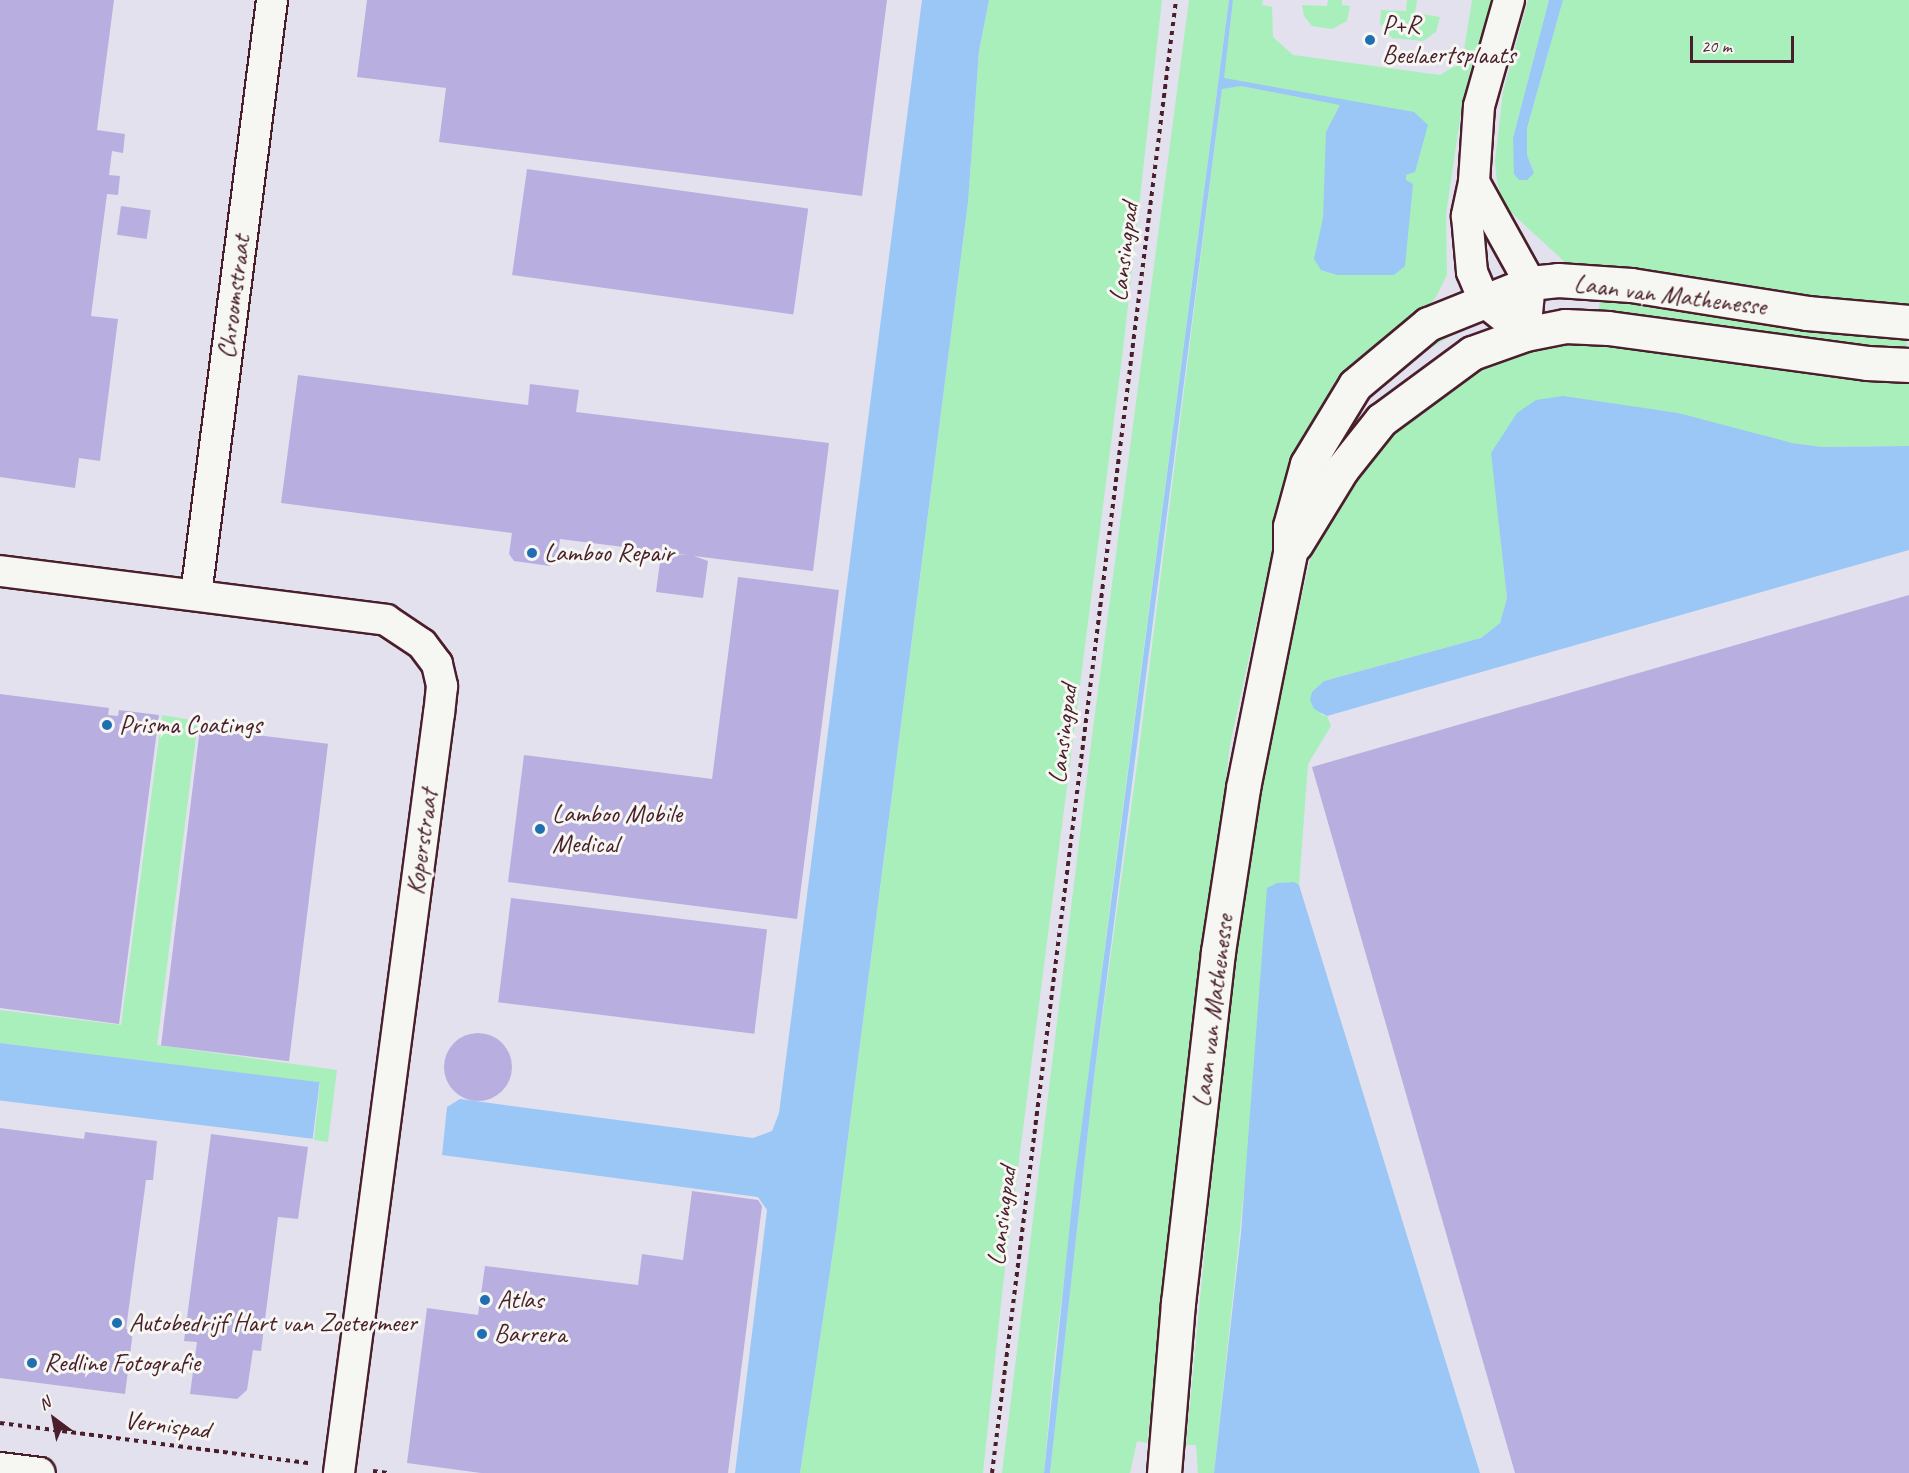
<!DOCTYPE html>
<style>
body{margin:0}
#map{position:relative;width:1909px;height:1473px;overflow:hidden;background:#e3e1ed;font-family:Caveat,sans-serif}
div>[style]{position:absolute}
.green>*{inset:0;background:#a8efbc;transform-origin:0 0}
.water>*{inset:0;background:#9ac7f5;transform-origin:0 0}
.building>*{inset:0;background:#b8afe0;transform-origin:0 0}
.round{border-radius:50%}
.path>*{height:4px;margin-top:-2px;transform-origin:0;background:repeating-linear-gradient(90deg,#4a1f2b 0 4.5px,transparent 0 9px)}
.roads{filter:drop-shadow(2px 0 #4a1f2b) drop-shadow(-2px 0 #4a1f2b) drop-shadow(0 2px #4a1f2b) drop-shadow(0 -2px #4a1f2b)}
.street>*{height:30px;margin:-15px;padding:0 15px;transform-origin:15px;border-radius:15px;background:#f6f6f2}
.secondary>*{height:33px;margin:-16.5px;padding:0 16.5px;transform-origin:16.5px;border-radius:16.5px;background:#f6f6f2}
.dots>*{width:16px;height:16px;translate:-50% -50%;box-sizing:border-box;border:3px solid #f6f6f2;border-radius:50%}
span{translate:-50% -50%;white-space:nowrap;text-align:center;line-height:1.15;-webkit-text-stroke:6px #f6f6f2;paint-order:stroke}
.poi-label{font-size:26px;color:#4a1f2b}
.left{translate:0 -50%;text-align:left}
.street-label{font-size:26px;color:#4a1f2b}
.north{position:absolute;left:24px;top:1389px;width:60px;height:60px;-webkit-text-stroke:4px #f6f6f2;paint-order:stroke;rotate:328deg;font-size:16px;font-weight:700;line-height:24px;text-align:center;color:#4a1f2b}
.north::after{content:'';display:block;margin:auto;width:21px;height:27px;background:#4a1f2b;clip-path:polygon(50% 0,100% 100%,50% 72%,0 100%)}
.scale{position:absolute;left:1690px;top:36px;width:104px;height:27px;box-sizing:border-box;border:3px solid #4a1f2b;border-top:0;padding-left:8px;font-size:18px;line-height:21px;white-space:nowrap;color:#4a1f2b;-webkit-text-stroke:4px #f6f6f2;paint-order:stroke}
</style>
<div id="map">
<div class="green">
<div style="clip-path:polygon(989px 0,1162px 0,1123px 350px,1003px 1285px,983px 1473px,800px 1473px,836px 1231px,915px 616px,968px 202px,979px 51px)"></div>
<div style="clip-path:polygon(1189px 0,1229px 0,1108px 921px,1054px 1362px,1044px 1473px,1002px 1473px,1092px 736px)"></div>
<div style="clip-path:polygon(1233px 0,1263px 0,1262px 5px,1272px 7px,1273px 37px,1293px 55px,1440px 75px,1462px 62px,1472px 0,1491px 0,1461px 112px,1446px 215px,1447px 275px,1436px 297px,1289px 484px,1269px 565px,1230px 745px,1147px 1443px,1137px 1441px,1130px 1473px,1050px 1473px,1094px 1077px,1137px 765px)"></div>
<div style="clip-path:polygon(1328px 0,1342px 0,1342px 5px,1350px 6px,1347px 21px,1332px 29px,1312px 26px,1304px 16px,1302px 5px,1327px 6px)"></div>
<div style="clip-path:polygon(1407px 0,1417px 0,1415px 13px,1440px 17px,1436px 32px,1423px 41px,1392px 38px,1380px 24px,1381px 10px,1406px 11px)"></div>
<div style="clip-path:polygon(1528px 0,1549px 0,1513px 138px,1534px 173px,1527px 155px,1527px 128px,1563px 0,1909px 0,1909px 312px,1568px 265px,1504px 206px,1497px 182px,1495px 161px,1503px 92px)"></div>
<div style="left:1601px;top:291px;width:310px;height:26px;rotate:7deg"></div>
<div style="clip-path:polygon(1445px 329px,1449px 337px,1407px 363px,1370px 395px,1336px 460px,1319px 464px,1365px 388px)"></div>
<div style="clip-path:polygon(1564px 338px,1909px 373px,1909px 446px,1822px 447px,1792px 443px,1492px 453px,1507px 598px,1500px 623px,1481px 638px,1324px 681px,1321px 715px,1327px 716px,1331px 726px,1308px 764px,1299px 885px,1277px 883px,1214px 1473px,1198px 1473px,1196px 1445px,1186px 1445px,1229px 999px,1261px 775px,1314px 543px,1366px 450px,1478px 362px)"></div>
<div style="clip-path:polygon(162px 715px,198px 721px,157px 1045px,337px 1070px,328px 1142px,314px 1140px,320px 1083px,0 1043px,0 1010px,121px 1025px)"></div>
</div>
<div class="water">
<div style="clip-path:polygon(922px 0,989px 0,979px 51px,968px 202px,836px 1231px,800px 1473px,735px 1473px,767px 1210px,758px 1197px,442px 1155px,447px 1107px,460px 1099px,753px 1138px,772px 1131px,779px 1113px)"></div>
<div style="clip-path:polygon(1229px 0,1233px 0,1224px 78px,1414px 112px,1428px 125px,1415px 172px,1406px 175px,1406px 180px,1413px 184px,1405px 266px,1394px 275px,1337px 275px,1321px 270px,1314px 259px,1323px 218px,1326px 132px,1340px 105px,1241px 86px,1222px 89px,1094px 1077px,1050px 1473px,1044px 1473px,1074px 1185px)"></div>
<div style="clip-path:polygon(1549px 0,1563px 0,1527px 128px,1527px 155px,1534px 173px,1527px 180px,1519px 180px,1514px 174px,1513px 138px)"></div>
<div style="clip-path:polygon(1563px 396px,1678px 413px,1792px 443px,1822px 447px,1909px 446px,1909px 550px,1327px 716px,1314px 709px,1310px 700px,1312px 692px,1324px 681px,1481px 638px,1500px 623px,1507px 598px,1491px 453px,1517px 413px,1536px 400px)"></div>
<div style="clip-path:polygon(1294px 882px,1299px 885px,1480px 1473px,1214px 1473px,1241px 1233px,1267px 888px,1277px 883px)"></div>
<div style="left:0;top:1043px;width:322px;height:57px;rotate:7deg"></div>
</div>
<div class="building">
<div style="clip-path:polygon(0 0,114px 0,97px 130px,125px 134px,123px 153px,112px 151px,109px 175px,120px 176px,118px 195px,107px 194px,91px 316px,118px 319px,100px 461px,79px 458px,75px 488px,0 477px)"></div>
<div style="clip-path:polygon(367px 0,887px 0,862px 196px,439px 142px,446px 88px,357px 77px)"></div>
<div style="left:527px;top:169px;width:284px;height:107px;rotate:8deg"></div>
<div style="left:121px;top:206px;width:30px;height:29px;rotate:8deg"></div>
<div style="clip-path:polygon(298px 375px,528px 405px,530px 384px,579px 390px,576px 412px,829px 443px,813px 571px,694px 556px,708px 561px,703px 598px,656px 592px,661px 554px,687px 555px,560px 539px,557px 560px,550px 566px,514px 561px,509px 554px,512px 533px,281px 503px)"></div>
<div style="clip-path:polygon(738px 577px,839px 590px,797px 919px,508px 882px,524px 755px,712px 779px)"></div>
<div style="clip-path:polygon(1909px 595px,1909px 1473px,1515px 1473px,1312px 767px)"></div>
<div style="clip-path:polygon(0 694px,109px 708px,108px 715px,118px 716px,119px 710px,159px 715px,119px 1024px,0 1008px)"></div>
<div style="left:200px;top:728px;width:129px;height:320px;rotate:7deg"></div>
<div style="left:511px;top:898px;width:258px;height:105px;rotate:7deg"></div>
<div class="round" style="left:444px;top:1033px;width:68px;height:68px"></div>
<div style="clip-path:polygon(0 1128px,84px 1139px,85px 1132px,157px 1141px,153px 1180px,146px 1180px,126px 1329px,133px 1331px,125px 1394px,0 1378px)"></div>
<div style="clip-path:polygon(211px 1134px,308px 1147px,298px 1219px,278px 1217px,261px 1351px,253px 1350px,247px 1390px,237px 1399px,190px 1394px,197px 1342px,184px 1341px)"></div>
<div style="clip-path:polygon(692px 1191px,758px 1200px,762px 1206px,728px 1473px,481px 1473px,407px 1463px,427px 1308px,478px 1315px,485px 1266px,638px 1285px,642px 1254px,683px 1260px)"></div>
</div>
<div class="path">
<div style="left:0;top:1423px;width:312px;rotate:7.4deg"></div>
<div style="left:373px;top:1471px;width:15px;rotate:8deg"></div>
<div style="left:992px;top:1473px;width:1484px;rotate:-82.88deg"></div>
</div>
<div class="roads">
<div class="street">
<div style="left:1509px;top:0;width:110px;rotate:105.8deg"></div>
<div style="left:1479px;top:106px;width:76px;rotate:93.8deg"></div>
<div style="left:1474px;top:182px;width:35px;rotate:102deg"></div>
<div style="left:1467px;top:216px;width:56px;rotate:84.9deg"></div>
<div style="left:1472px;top:272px;width:33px;rotate:67deg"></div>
<div style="left:1485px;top:302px;width:51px;rotate:38.7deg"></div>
<div style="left:1474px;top:182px;width:115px;rotate:61deg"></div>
<div style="left:1530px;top:283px;width:51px;rotate:95.6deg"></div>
<div style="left:0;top:571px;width:389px;rotate:7.2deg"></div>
<div style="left:386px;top:620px;width:43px;rotate:33.7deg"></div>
<div style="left:422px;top:644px;width:25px;rotate:53deg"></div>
<div style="left:437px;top:664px;width:23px;rotate:77deg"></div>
<div style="left:442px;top:686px;width:27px;rotate:96deg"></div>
<div style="left:439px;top:713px;width:767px;rotate:97.5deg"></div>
<div style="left:196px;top:595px;width:600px;rotate:-82.72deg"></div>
<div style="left:0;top:1468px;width:40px;rotate:7.1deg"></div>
</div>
<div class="secondary">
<div style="left:1296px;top:544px;width:88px;rotate:-58.5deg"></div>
<div style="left:1342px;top:469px;width:63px;rotate:-51.5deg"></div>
<div style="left:1381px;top:420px;width:113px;rotate:-36.4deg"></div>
<div style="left:1472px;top:353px;width:56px;rotate:-19.7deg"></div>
<div style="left:1525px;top:334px;width:41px;rotate:-11.3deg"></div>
<div style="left:1565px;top:326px;width:43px;rotate:2.7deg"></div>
<div style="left:1608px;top:328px;width:261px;rotate:7.7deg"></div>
<div style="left:1867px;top:363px;width:42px;rotate:2.7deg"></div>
<div style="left:1164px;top:1473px;width:171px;rotate:-85.3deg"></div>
<div style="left:1178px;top:1303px;width:353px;rotate:-83.5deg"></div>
<div style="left:1218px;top:952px;width:166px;rotate:-81.3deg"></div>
<div style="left:1243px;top:788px;width:240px;rotate:-78.7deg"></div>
<div style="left:1290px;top:553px;width:27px;rotate:-90deg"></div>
<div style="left:1290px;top:526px;width:64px;rotate:-74.7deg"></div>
<div style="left:1307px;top:464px;width:92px;rotate:-58.7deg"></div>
<div style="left:1355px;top:385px;width:95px;rotate:-39.9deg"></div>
<div style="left:1428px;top:324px;width:110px;rotate:-21.9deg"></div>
<div style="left:1530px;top:283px;width:28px;rotate:-6deg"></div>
<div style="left:1558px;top:280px;width:73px;rotate:3.9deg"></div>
<div style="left:1631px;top:285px;width:178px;rotate:9deg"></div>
<div style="left:1807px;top:313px;width:102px;rotate:5deg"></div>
</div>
</div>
<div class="dots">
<div style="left:1370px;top:40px;background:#1f6fb2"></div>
<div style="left:532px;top:553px;background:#1f6fb2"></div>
<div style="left:107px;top:725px;background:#1f6fb2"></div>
<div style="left:540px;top:829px;background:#1f6fb2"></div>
<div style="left:485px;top:1300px;background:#1f6fb2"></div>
<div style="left:117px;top:1323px;background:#1f6fb2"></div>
<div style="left:482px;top:1334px;background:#1f6fb2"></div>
<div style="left:32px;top:1363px;background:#1f6fb2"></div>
</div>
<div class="poi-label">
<span class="left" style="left:1382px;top:40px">P+R<br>Beelaertsplaats</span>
<span class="left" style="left:544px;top:553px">Lamboo Repair</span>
<span class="left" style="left:119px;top:725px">Prisma Coatings</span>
<span class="left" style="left:552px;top:829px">Lamboo Mobile<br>Medical</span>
<span class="left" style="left:497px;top:1300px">Atlas</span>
<span class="left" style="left:129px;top:1323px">Autobedrijf Hart van Zoetermeer</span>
<span class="left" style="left:494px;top:1334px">Barrera</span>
<span class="left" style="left:44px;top:1363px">Redline Fotografie</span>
</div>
<div class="street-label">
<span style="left:1124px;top:252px;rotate:-83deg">Lansingpad</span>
<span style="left:1670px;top:295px;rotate:7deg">Laan van Mathenesse</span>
<span style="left:234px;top:297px;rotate:-83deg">Chroomstraat</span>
<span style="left:1063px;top:734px;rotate:-83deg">Lansingpad</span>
<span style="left:422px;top:842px;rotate:-82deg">Koperstraat</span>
<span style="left:1213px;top:1011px;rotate:-83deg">Laan van Mathenesse</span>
<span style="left:1002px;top:1216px;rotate:-83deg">Lansingpad</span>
<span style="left:167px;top:1425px;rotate:7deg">Vernispad</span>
</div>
<div class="north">N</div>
<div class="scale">20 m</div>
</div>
